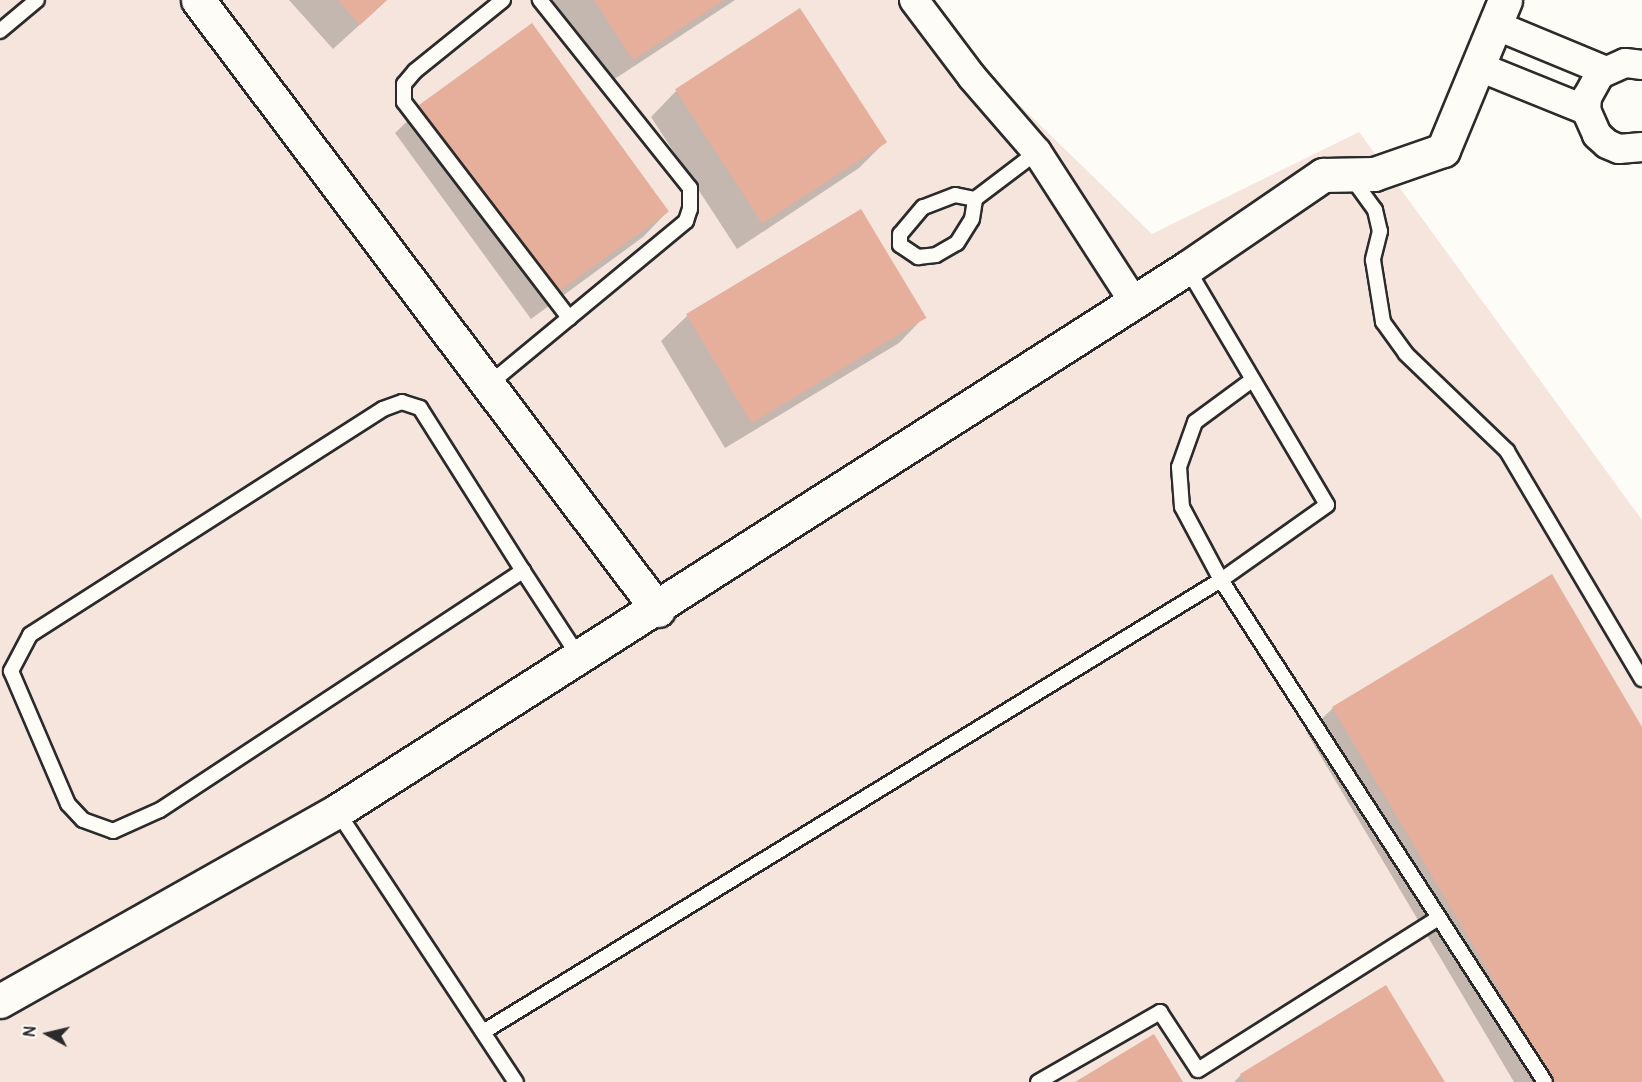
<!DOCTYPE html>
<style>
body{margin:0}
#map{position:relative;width:1642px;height:1082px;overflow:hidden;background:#fdfcf7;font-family:Pangolin,sans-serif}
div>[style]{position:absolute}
.built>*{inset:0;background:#f6e5dc}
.shadow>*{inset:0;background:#0003}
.building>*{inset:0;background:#e6af9c;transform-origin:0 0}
.roads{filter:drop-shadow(2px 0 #2b2b2b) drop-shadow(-2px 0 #2b2b2b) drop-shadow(0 2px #2b2b2b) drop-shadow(0 -2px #2b2b2b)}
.service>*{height:14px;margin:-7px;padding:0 7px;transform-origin:7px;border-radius:7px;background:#fdfcf7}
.minor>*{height:28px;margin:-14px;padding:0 14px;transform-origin:14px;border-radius:14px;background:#fdfcf7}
.tertiary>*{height:33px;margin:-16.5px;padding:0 16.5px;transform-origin:16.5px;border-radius:16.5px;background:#fdfcf7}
span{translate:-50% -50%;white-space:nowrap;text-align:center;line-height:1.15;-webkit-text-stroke:6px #fdfcf7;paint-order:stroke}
.north{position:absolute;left:18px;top:1004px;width:60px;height:60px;-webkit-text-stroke:4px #fdfcf7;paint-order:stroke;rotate:278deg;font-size:16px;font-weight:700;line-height:24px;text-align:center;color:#2b2b2b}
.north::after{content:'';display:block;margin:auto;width:21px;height:27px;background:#2b2b2b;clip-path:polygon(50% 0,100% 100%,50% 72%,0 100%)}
</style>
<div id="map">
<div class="built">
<div style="clip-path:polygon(0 0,912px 0,1152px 234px,1359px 132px,1642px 520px,1642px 1082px,0 1082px)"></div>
</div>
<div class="shadow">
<div style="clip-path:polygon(289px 0,387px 0,333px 49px)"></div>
<div style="clip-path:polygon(553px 0,735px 0,607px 84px)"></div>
<div style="clip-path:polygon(532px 25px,668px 211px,643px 237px,531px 319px,395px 133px,421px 108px)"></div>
<div style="clip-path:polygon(676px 91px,885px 142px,859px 168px,737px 249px,651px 117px)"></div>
<div style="clip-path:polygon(687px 316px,924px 317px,899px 343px,725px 448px,661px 341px)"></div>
<div style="clip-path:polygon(1333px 708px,1642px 730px,1642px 1082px,1514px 1082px,1307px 733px)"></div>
<div style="clip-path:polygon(1241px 1075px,1443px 1082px,1234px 1082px)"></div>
</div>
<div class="building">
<div style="clip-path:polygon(338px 0,387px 0,360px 25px)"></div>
<div style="clip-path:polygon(594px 0,724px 0,633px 60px)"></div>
<div style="left:800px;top:8px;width:160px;height:149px;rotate:57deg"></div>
<div style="left:532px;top:23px;width:233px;height:140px;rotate:54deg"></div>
<div style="left:861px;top:209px;width:127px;height:204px;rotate:59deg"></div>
<div style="clip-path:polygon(1552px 574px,1642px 727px,1642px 1082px,1554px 1082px,1332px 707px)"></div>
<div style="clip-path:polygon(1386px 985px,1445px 1082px,1245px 1082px,1240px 1074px)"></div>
<div style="clip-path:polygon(1154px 1034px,1183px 1082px,1075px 1082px)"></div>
</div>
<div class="roads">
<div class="service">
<div style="left:503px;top:0;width:113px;rotate:141.1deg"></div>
<div style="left:415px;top:71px;width:17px;rotate:130deg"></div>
<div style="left:404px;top:84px;width:18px;rotate:90deg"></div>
<div style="left:404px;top:102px;width:272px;rotate:52.6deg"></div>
<div style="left:0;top:31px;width:48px;rotate:-40deg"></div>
<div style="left:1351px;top:177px;width:41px;rotate:54deg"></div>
<div style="left:1375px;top:210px;width:22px;rotate:77deg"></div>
<div style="left:1380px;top:231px;width:30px;rotate:104deg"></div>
<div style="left:1373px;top:260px;width:63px;rotate:80.8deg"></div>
<div style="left:1383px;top:322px;width:39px;rotate:54deg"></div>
<div style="left:1406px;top:354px;width:140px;rotate:43.8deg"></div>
<div style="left:1507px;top:451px;width:265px;rotate:59.4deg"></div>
<div style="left:975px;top:199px;width:20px;rotate:-169deg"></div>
<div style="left:955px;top:195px;width:34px;rotate:159deg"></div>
<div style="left:923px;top:207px;width:35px;rotate:130deg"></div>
<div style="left:900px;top:234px;width:11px;rotate:90deg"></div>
<div style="left:900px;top:245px;width:22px;rotate:34deg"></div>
<div style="left:918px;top:257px;width:18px;rotate:-6deg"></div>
<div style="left:936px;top:255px;width:24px;rotate:-30deg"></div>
<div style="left:957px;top:243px;width:28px;rotate:-58deg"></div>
<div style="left:972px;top:219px;width:20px;rotate:-81deg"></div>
<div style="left:975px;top:199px;width:78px;rotate:-37.2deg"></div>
<div style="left:1187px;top:268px;width:275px;rotate:59.4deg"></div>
<div style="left:1327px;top:505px;width:130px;rotate:144.7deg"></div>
<div style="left:1221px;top:580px;width:597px;rotate:57.16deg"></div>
<div style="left:488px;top:385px;width:257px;rotate:-39.6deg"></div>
<div style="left:686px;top:221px;width:13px;rotate:-72deg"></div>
<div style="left:690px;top:209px;width:21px;rotate:-90deg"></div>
<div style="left:690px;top:188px;width:241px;rotate:-128.6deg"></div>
<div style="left:523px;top:571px;width:193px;rotate:-122.3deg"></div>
<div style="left:420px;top:408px;width:19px;rotate:-162deg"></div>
<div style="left:402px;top:402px;width:20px;rotate:160deg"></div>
<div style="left:383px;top:409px;width:419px;rotate:147.4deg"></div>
<div style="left:30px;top:635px;width:41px;rotate:117.8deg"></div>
<div style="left:11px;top:671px;width:145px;rotate:66.8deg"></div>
<div style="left:68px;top:804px;width:22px;rotate:47deg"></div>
<div style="left:83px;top:820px;width:32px;rotate:20deg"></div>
<div style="left:113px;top:831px;width:51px;rotate:-24.1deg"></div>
<div style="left:160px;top:810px;width:435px;rotate:-33.4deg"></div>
<div style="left:523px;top:571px;width:103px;rotate:56.9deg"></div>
<div style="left:337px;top:811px;width:325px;rotate:56.6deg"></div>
<div style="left:483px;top:1032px;width:865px;rotate:-31.49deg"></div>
<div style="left:1221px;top:580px;width:83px;rotate:-118.1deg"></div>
<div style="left:1182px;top:507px;width:40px;rotate:-94.3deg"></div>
<div style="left:1179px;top:467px;width:48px;rotate:-70.4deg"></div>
<div style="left:1195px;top:422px;width:71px;rotate:-36.4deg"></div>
<div style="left:1038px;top:1082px;width:141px;rotate:-29.8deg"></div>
<div style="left:1160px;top:1012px;width:69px;rotate:56.8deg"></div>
<div style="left:1198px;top:1070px;width:284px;rotate:-32.3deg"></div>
</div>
<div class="minor">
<div style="left:914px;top:0;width:96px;rotate:53deg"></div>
<div style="left:972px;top:77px;width:99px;rotate:49.1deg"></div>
<div style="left:1037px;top:152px;width:179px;rotate:57.1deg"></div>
<div style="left:1495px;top:25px;width:120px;rotate:22.5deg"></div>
<div style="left:1642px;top:65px;width:17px;rotate:-173deg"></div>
<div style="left:1625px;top:63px;width:27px;rotate:156deg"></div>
<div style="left:1600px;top:74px;width:26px;rotate:119deg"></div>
<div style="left:1587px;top:97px;width:13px;rotate:94deg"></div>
<div style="left:1586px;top:110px;width:27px;rotate:66deg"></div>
<div style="left:1597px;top:135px;width:13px;rotate:42deg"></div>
<div style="left:1607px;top:144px;width:13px;rotate:23deg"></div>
<div style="left:1619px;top:149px;width:23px;rotate:-5deg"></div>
<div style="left:1477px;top:66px;width:118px;rotate:22deg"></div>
</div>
<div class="tertiary">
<div style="left:198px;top:0;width:764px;rotate:52.98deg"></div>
<div style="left:0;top:1001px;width:387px;rotate:-29.4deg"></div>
<div style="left:337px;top:811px;width:1009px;rotate:-32.57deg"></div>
<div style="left:1187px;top:268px;width:165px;rotate:-34.4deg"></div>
<div style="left:1323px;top:175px;width:51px;rotate:-1.1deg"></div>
<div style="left:1374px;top:174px;width:73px;rotate:-19.2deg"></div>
<div style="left:1443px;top:150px;width:162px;rotate:-67.5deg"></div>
</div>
</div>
<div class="north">N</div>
</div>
